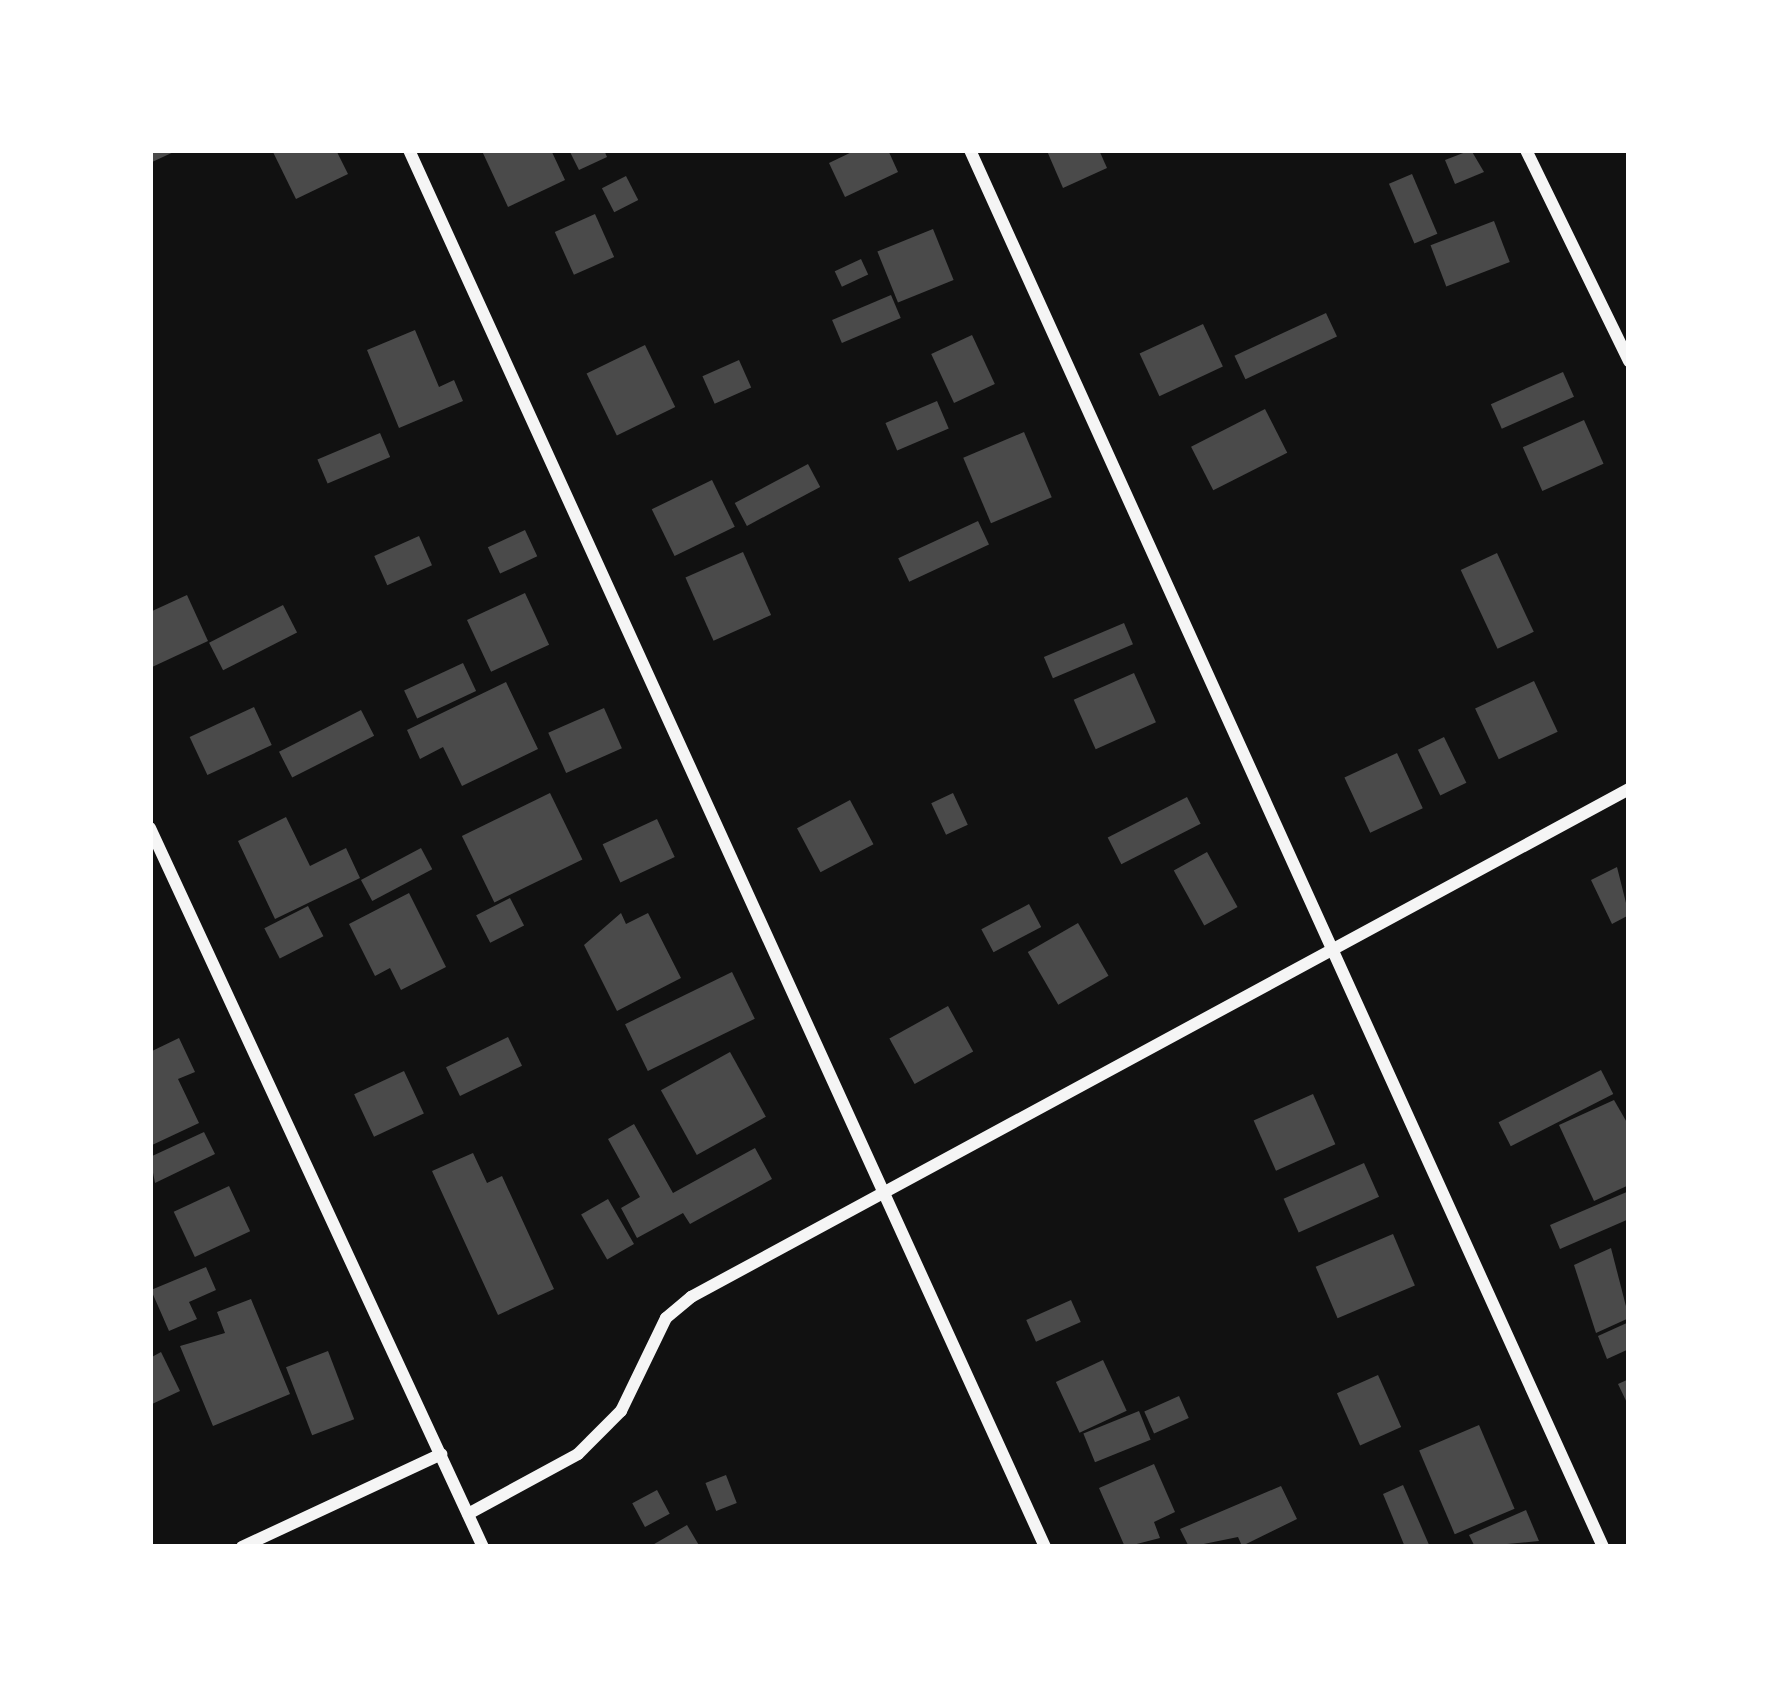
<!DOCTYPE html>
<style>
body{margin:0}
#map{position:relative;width:1779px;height:1697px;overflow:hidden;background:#111;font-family:"Work Sans",sans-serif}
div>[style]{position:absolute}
.building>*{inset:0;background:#4a4a4a;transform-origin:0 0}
.minor>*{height:12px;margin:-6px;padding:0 6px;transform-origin:6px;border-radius:6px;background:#f5f5f5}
span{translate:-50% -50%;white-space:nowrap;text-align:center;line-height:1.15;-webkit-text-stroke:9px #fff;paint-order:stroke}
.frame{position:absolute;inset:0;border:153px solid #fff;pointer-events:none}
</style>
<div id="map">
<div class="building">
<div style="clip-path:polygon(150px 150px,178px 150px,150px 163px)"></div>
<div style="clip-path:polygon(272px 150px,336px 150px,348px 174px,296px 199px)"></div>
<div style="clip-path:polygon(551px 150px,565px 180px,508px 207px,482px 151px)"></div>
<div style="clip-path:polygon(569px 150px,604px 150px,607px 157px,579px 170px)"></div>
<div style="clip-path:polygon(856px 150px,888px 150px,898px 172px,845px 197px,829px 163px)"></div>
<div style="clip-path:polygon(1099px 150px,1107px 168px,1063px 188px,1047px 151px)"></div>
<div style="clip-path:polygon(1471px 150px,1484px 172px,1455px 184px,1445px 160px)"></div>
<div style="left:1412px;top:174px;width:65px;height:25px;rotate:67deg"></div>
<div style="left:626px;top:176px;width:27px;height:27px;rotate:63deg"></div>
<div style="left:595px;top:214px;width:47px;height:44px;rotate:66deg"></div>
<div style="left:1494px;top:221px;width:44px;height:68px;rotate:69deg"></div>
<div style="left:933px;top:229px;width:55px;height:60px;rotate:68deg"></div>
<div style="left:861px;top:259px;width:17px;height:29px;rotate:65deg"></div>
<div style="left:891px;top:295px;width:25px;height:64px;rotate:67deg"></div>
<div style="left:1326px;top:313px;width:26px;height:101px;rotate:65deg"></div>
<div style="left:1203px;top:324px;width:47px;height:70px;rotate:65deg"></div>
<div style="clip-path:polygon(415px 330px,439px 387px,454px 380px,463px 401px,399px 428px,367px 350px)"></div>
<div style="left:972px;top:335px;width:54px;height:45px;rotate:65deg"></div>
<div style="left:645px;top:345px;width:69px;height:65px;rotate:64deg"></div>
<div style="left:739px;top:360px;width:30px;height:40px;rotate:66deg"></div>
<div style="left:1563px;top:372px;width:27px;height:79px;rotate:66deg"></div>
<div style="left:937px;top:401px;width:30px;height:56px;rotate:67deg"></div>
<div style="left:1265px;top:409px;width:49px;height:83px;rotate:63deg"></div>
<div style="left:1584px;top:420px;width:48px;height:67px;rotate:66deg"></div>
<div style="left:1024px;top:432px;width:71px;height:66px;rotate:67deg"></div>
<div style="left:380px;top:433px;width:26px;height:68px;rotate:67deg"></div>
<div style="left:808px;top:464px;width:26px;height:83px;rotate:62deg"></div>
<div style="left:712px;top:480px;width:52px;height:67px;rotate:64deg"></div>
<div style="left:978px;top:521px;width:26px;height:88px;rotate:65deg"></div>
<div style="left:525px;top:530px;width:29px;height:41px;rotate:65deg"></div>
<div style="left:419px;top:536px;width:32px;height:49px;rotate:66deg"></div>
<div style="left:743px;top:552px;width:69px;height:63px;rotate:66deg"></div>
<div style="left:1497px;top:553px;width:87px;height:40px;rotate:65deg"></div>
<div style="left:525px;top:593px;width:57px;height:64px;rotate:65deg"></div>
<div style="clip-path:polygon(187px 595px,208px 641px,150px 668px,150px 612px)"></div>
<div style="left:283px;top:605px;width:31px;height:83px;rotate:63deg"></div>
<div style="left:1124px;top:623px;width:23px;height:87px;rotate:67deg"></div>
<div style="left:463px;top:663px;width:31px;height:65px;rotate:65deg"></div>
<div style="left:1134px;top:673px;width:54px;height:66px;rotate:66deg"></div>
<div style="left:1534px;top:681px;width:56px;height:65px;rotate:65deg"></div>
<div style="clip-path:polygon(506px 682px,538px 749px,462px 786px,443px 747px,420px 759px,407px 730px)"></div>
<div style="left:254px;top:707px;width:42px;height:71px;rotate:65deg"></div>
<div style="left:604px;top:708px;width:44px;height:61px;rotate:66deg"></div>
<div style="left:361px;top:710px;width:29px;height:92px;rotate:63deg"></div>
<div style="left:1444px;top:737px;width:51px;height:29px;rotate:64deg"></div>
<div style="left:1397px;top:753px;width:61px;height:58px;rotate:65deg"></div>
<div style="left:550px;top:793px;width:74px;height:98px;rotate:64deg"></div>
<div style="left:953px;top:793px;width:35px;height:24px;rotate:65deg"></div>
<div style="left:1187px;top:797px;width:30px;height:89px;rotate:63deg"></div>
<div style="left:850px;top:800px;width:50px;height:60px;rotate:62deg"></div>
<div style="clip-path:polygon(286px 817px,310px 866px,346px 848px,360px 878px,275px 919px,238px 841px)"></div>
<div style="left:657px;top:819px;width:42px;height:60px;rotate:65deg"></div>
<div style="left:421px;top:848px;width:24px;height:68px;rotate:62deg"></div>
<div style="left:1207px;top:852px;width:63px;height:38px;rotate:61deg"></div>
<div style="clip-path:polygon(1617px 867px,1629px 915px,1612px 924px,1591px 880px)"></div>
<div style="clip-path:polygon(409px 893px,446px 967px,401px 990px,390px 968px,375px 976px,349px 924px)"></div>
<div style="left:510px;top:898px;width:31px;height:38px;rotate:63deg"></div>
<div style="left:1029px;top:904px;width:26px;height:54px;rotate:62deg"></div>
<div style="left:308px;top:906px;width:34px;height:49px;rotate:63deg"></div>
<div style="clip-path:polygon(621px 913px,626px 924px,648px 913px,681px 978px,617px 1011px,584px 945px)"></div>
<div style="left:1078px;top:923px;width:61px;height:58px;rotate:60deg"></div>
<div style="left:732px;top:972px;width:52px;height:119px;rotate:64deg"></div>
<div style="left:948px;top:1006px;width:52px;height:67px;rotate:61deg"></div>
<div style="left:508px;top:1037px;width:32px;height:69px;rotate:64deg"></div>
<div style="clip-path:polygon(179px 1038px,195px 1072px,178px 1079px,199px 1123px,150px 1146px,150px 1052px)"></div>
<div style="left:730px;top:1052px;width:74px;height:79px;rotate:61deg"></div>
<div style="left:1601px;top:1070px;width:27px;height:115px;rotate:63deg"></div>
<div style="left:404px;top:1071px;width:47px;height:55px;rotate:65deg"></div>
<div style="left:1313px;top:1094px;width:55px;height:65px;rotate:66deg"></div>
<div style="clip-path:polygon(1614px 1100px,1629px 1126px,1629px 1185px,1594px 1201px,1559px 1125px)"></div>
<div style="clip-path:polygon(634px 1124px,673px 1193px,755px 1148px,772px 1179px,690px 1224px,683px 1213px,637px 1238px,621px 1208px,640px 1197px,608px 1139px)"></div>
<div style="clip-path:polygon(204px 1132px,215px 1154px,155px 1183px,150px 1157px)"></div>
<div style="clip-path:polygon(473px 1153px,487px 1183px,502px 1176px,554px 1289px,498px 1315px,432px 1171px)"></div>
<div style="left:1364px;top:1163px;width:37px;height:88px;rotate:66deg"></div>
<div style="left:229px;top:1186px;width:50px;height:61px;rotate:65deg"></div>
<div style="clip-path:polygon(1629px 1191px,1629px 1219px,1560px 1249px,1550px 1225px)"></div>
<div style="left:608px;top:1199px;width:52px;height:31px;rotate:60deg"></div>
<div style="left:1393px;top:1234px;width:56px;height:84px;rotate:67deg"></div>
<div style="clip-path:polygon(1611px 1248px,1629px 1318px,1596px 1333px,1574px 1265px)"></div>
<div style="clip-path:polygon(206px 1267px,216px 1290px,189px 1302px,197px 1319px,169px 1331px,151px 1290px)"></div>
<div style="clip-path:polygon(251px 1299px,290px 1394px,213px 1426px,180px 1346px,225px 1333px,217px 1312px)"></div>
<div style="left:1071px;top:1300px;width:24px;height:49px;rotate:66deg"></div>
<div style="clip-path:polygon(1629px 1322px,1629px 1349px,1607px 1359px,1598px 1336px)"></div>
<div style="left:328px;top:1351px;width:73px;height:45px;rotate:69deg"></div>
<div style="clip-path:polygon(161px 1352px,180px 1391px,150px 1405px,150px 1358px)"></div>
<div style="left:1103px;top:1360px;width:56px;height:52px;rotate:65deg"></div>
<div style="left:1378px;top:1375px;width:57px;height:45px;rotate:66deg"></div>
<div style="clip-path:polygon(1629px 1379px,1629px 1407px,1618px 1384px)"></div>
<div style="left:1179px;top:1396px;width:24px;height:38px;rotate:66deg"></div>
<div style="left:1139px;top:1411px;width:31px;height:60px;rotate:68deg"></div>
<div style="left:1479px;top:1425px;width:91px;height:65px;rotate:67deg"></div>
<div style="clip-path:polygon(1154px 1464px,1175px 1512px,1154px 1522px,1160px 1538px,1125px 1547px,1099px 1488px)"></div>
<div style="left:726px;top:1475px;width:30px;height:22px;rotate:69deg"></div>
<div style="clip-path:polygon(1403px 1485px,1430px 1547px,1405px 1547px,1383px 1494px)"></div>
<div style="clip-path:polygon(1281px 1486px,1297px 1519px,1242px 1546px,1238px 1537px,1189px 1547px,1180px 1529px)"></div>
<div style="left:657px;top:1490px;width:27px;height:28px;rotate:62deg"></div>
<div style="clip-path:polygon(1526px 1510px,1539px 1541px,1475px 1547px,1469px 1535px)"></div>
<div style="clip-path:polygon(687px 1525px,700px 1547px,649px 1547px)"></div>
</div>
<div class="minor">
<div style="left:409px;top:150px;width:1535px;rotate:65.52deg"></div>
<div style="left:970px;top:150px;width:1534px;rotate:65.62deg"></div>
<div style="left:1526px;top:150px;width:235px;rotate:64deg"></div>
<div style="left:150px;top:828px;width:792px;rotate:65.15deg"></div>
<div style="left:468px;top:1514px;width:125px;rotate:-28.6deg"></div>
<div style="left:578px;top:1454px;width:61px;rotate:-45deg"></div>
<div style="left:621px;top:1411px;width:103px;rotate:-64.2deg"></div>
<div style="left:666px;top:1318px;width:33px;rotate:-40deg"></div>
<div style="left:691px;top:1297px;width:1067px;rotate:-28.44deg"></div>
<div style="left:242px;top:1547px;width:220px;rotate:-25deg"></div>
</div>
<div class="frame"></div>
</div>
